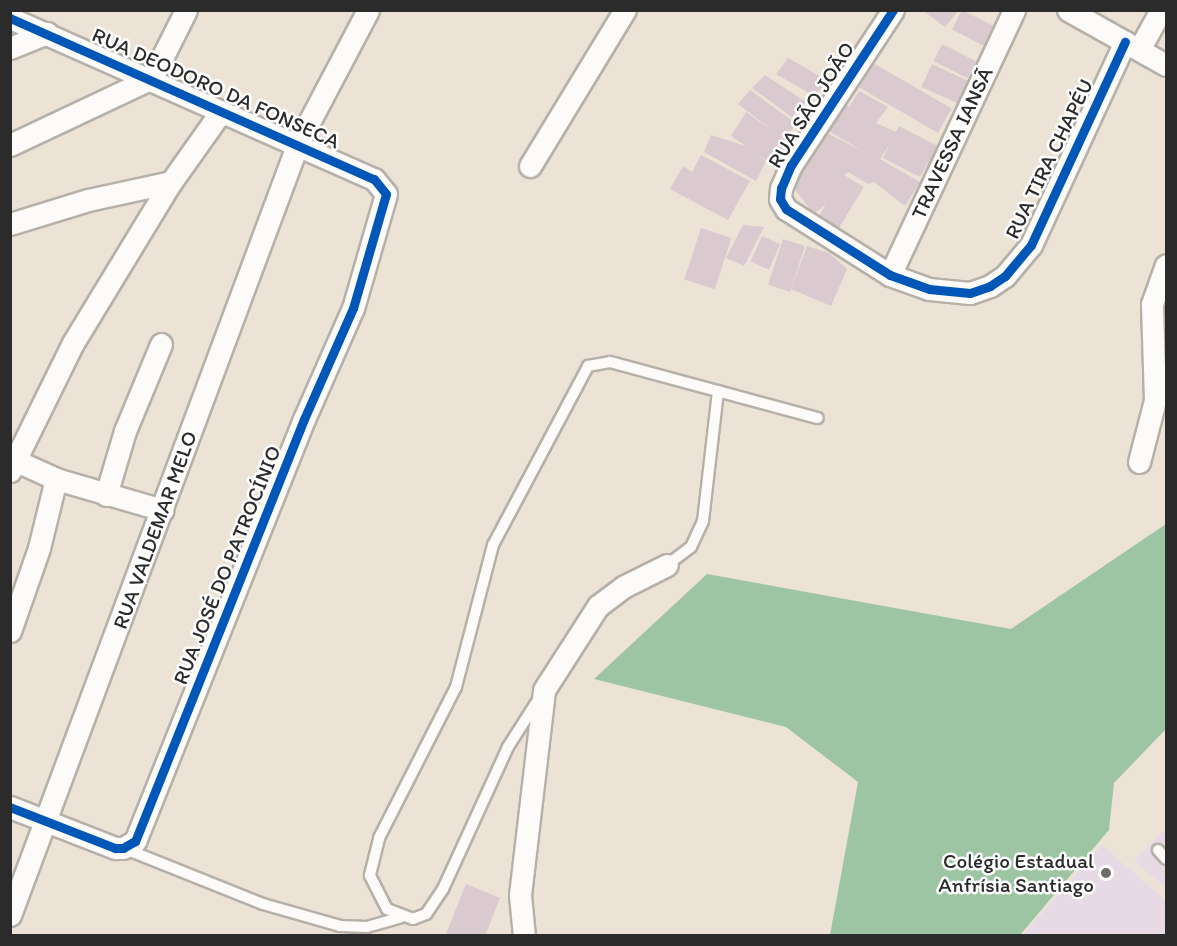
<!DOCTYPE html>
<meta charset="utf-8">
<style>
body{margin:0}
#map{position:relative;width:1177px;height:946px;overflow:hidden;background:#ece3d6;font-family:Itim,sans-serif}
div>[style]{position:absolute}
.built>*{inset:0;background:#e7dae5}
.forest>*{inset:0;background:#9dc5a3}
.building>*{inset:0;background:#dac9ce;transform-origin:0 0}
.roads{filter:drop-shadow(2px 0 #b6b0a8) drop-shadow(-2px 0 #b6b0a8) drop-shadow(0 2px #b6b0a8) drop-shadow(0 -2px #b6b0a8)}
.lane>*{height:10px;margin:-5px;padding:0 5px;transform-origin:5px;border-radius:5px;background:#fcfbf9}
.street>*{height:21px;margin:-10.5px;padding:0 10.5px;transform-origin:10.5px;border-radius:10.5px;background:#fcfbf9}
.cycleway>*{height:9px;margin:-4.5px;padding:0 4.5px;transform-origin:4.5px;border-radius:4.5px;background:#0057b8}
.dots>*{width:16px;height:16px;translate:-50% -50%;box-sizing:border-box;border:3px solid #fff;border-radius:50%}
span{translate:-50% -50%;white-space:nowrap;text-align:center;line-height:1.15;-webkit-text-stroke:5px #fff;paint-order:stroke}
.street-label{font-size:21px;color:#2b2b2b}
.poi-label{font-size:21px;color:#2b2b2b}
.right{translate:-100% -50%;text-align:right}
.frame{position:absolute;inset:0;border:12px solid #2b2b2b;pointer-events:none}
</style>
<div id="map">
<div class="built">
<div style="clip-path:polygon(1166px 829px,1166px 888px,1134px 861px)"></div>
<div style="clip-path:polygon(1102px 845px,1166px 901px,1166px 935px,1023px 935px)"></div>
</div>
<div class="forest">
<div style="clip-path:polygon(1166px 524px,1166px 729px,1114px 783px,1109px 830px,1020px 935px,830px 935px,858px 782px,786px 727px,594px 679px,707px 574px,1011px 629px)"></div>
</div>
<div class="building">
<div style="clip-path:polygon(922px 10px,959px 10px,945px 27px)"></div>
<div style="left:962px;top:10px;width:38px;height:22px;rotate:27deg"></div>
<div style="left:942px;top:44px;width:38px;height:19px;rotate:27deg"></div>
<div style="clip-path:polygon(788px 58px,828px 81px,814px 96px,776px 74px)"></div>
<div style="left:873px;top:63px;width:91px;height:28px;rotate:30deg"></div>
<div style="left:932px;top:64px;width:40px;height:25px;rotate:25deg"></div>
<div style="clip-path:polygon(765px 75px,806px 102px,792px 117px,752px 88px)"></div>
<div style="clip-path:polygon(750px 90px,797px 124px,784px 138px,788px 141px,772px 164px,756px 153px,766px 161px,756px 181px,704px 152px,711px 135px,746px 146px,731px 136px,746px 112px,775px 132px,738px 104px)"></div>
<div style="clip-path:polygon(859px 91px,888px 107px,876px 123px,896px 132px,899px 126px,943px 149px,935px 165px,928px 163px,920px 177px,883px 158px,890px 144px,880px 159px,920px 182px,905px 206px,874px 182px,868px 184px,848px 172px,844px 175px,864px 187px,837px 231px,817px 219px,826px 204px,814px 214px,795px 190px,812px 148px,829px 134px,864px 152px,824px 128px,839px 101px,849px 107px)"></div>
<div style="clip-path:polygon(701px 155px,750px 181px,728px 220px,670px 189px,683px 166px,692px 172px)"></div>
<div style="clip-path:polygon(743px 225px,764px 227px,744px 266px,726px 258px)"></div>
<div style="left:701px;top:228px;width:32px;height:54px;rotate:18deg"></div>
<div style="left:762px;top:236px;width:20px;height:28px;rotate:24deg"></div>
<div style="left:783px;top:239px;width:23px;height:48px;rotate:18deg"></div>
<div style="clip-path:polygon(807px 246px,829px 253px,847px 269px,831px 306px,791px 289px)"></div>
<div style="clip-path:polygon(466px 884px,500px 898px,485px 936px,445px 936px)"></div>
</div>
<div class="roads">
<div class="lane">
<div style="left:667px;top:565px;width:30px;rotate:-37deg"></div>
<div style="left:691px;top:547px;width:29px;rotate:-65deg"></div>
<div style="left:703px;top:521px;width:131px;rotate:-83.4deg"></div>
<div style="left:538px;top:700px;width:56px;rotate:122.6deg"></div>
<div style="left:508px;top:747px;width:156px;rotate:114.6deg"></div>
<div style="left:443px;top:889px;width:30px;rotate:124deg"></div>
<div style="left:426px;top:914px;width:14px;rotate:159deg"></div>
<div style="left:413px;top:919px;width:28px;rotate:-159deg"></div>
<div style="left:387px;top:909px;width:38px;rotate:-117deg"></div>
<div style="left:370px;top:875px;width:38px;rotate:-76deg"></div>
<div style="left:379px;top:838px;width:169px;rotate:-63deg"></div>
<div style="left:456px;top:687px;width:147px;rotate:-75.4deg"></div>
<div style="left:493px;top:545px;width:203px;rotate:-62deg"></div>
<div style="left:588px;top:366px;width:22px;rotate:-10deg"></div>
<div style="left:610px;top:362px;width:215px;rotate:15.1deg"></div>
<div style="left:123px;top:848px;width:151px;rotate:21.8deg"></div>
<div style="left:263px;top:904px;width:80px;rotate:15.9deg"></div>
<div style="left:340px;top:926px;width:27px;rotate:2deg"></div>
<div style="left:367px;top:927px;width:35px;rotate:-16deg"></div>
<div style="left:1158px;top:850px;width:12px;rotate:48deg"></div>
</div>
<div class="street">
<div style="left:893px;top:10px;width:186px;rotate:123.3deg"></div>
<div style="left:791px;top:165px;width:25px;rotate:113deg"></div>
<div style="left:781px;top:188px;width:11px;rotate:95deg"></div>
<div style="left:780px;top:199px;width:12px;rotate:59deg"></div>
<div style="left:786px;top:209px;width:123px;rotate:32.4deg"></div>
<div style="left:890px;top:275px;width:41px;rotate:19.7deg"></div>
<div style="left:929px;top:289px;width:41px;rotate:5.6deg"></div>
<div style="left:970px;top:293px;width:21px;rotate:-19deg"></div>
<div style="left:990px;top:286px;width:18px;rotate:-34deg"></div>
<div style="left:1005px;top:276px;width:40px;rotate:-50deg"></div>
<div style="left:1031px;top:245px;width:224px;rotate:-65.2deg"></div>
<div style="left:1068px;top:10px;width:112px;rotate:29.3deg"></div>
<div style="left:10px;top:18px;width:398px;rotate:23.9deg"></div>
<div style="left:374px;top:179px;width:19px;rotate:51deg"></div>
<div style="left:386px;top:194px;width:119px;rotate:106.1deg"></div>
<div style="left:353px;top:308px;width:121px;rotate:113.8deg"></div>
<div style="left:304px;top:419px;width:455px;rotate:111.8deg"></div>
<div style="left:135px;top:841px;width:14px;rotate:150deg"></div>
<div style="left:123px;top:848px;width:8px;rotate:180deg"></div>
<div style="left:115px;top:848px;width:113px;rotate:-158.7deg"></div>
<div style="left:10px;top:48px;width:40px;rotate:-22deg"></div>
<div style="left:1140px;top:48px;width:43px;rotate:-61.1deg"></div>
<div style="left:10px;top:145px;width:157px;rotate:-25.3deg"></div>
<div style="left:152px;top:78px;width:76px;rotate:-63.4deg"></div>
<div style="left:530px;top:166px;width:183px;rotate:-58.7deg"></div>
<div style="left:10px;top:224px;width:82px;rotate:-17.1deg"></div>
<div style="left:88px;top:200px;width:85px;rotate:-12.2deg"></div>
<div style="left:890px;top:275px;width:293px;rotate:-64.9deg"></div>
<div style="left:10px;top:458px;width:51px;rotate:24.5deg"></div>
<div style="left:56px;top:479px;width:111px;rotate:16.2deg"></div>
<div style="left:1139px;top:462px;width:64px;rotate:-75.5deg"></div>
<div style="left:1155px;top:400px;width:96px;rotate:-91.8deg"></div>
<div style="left:1152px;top:304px;width:41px;rotate:-70.3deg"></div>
<div style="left:10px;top:471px;width:143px;rotate:-63.8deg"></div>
<div style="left:73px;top:343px;width:188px;rotate:-58.7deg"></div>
<div style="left:171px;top:182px;width:85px;rotate:-54.6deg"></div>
<div style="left:106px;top:495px;width:67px;rotate:-73.5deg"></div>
<div style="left:125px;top:431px;width:94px;rotate:-67.5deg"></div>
<div style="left:10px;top:631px;width:88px;rotate:-70.7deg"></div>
<div style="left:39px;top:548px;width:71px;rotate:-76.2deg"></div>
<div style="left:10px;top:915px;width:824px;rotate:-69.54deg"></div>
<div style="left:298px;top:143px;width:150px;rotate:-62.2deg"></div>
<div style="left:524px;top:936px;width:41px;rotate:-95.6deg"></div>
<div style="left:520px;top:895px;width:206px;rotate:-83.3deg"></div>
<div style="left:544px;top:690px;width:100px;rotate:-57.3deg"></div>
<div style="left:598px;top:606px;width:31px;rotate:-37deg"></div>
<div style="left:623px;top:587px;width:49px;rotate:-26.6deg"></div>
</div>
</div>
<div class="cycleway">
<div style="left:893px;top:10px;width:186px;rotate:123.3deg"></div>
<div style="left:791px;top:165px;width:25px;rotate:113deg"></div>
<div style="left:781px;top:188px;width:11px;rotate:95deg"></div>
<div style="left:780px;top:199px;width:12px;rotate:59deg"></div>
<div style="left:786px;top:209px;width:123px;rotate:32.4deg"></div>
<div style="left:890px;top:275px;width:41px;rotate:19.7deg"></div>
<div style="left:929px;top:289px;width:41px;rotate:5.6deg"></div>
<div style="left:970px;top:293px;width:21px;rotate:-19deg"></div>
<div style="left:990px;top:286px;width:18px;rotate:-34deg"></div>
<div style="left:1005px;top:276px;width:40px;rotate:-50deg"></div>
<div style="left:1031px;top:245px;width:224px;rotate:-65.2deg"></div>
<div style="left:10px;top:18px;width:398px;rotate:23.9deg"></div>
<div style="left:374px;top:179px;width:19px;rotate:51deg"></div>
<div style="left:386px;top:194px;width:119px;rotate:106.1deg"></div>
<div style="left:353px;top:308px;width:121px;rotate:113.8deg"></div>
<div style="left:304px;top:419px;width:455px;rotate:111.8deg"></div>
<div style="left:135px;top:841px;width:14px;rotate:150deg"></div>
<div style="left:123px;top:848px;width:8px;rotate:180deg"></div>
<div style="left:115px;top:848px;width:113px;rotate:-158.7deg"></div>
</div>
<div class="dots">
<div style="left:1106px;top:873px;background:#6f6b67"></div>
</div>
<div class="street-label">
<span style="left:216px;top:88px;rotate:24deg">RUA DEODORO DA FONSECA</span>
<span style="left:811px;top:105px;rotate:-58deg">RUA SÃO JOÃO</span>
<span style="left:952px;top:143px;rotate:-65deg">TRAVESSA IANSÃ</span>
<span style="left:1049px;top:159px;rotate:-64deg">RUA TIRA CHAPÉU</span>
<span style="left:155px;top:530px;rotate:-70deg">RUA VALDEMAR MELO</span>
<span style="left:227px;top:565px;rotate:-68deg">RUA JOSÉ DO PATROCÍNIO</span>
</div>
<div class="poi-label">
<span class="right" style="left:1094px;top:873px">Colégio Estadual<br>Anfrísia Santiago</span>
</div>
<div class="frame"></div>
</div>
